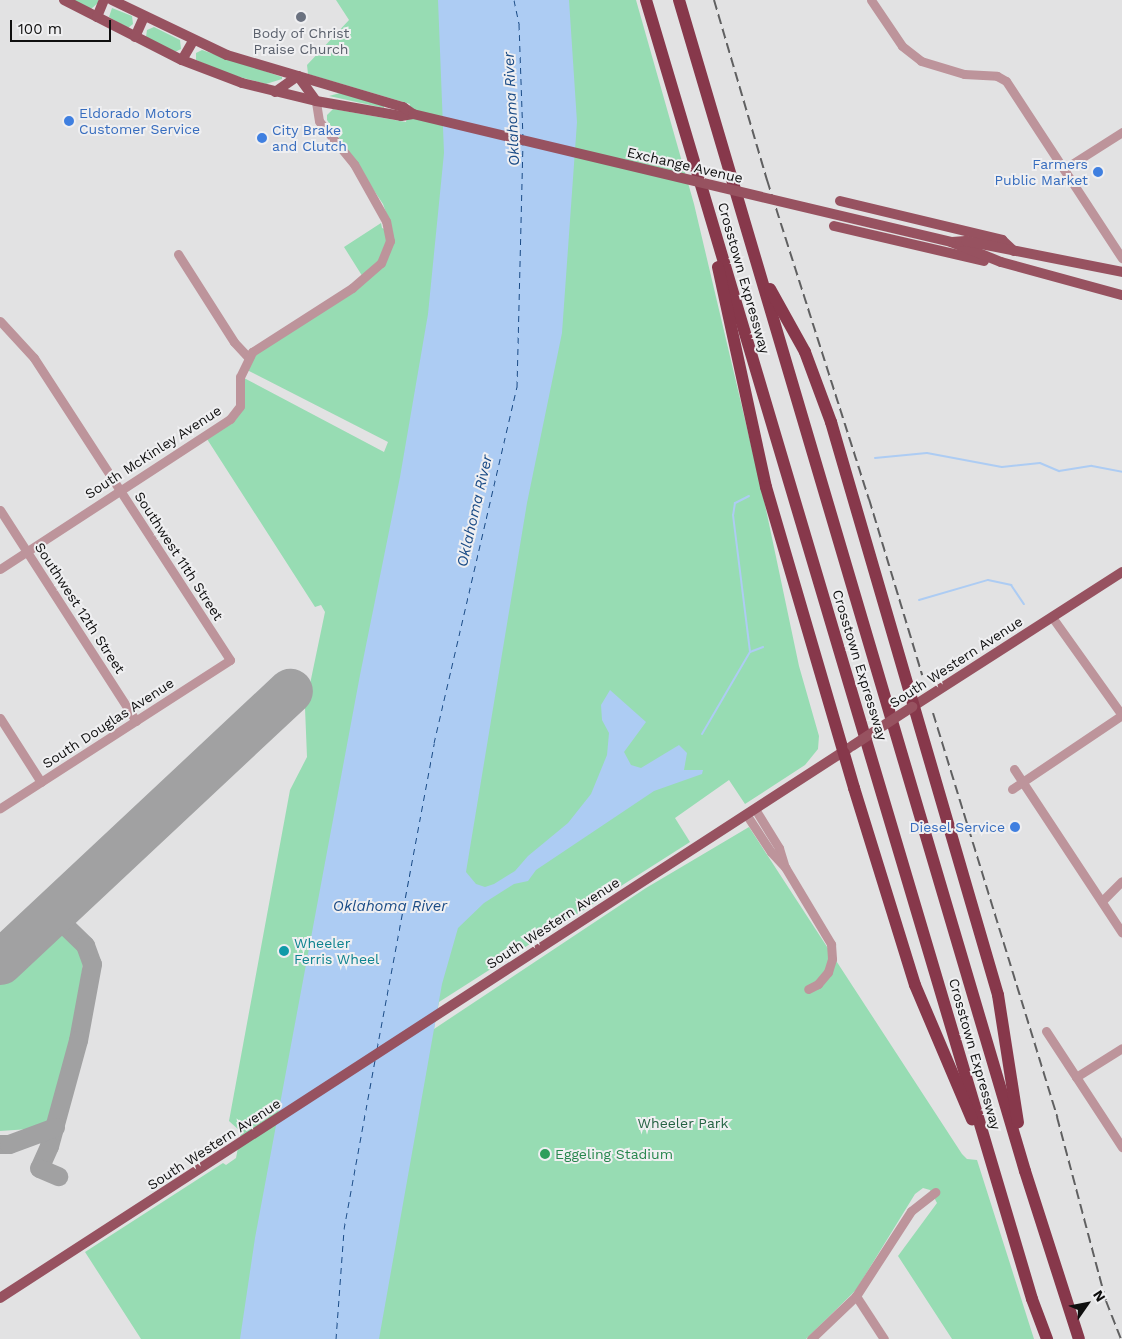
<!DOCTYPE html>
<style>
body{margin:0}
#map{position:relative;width:1122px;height:1339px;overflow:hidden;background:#e2e2e3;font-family:"Work Sans",sans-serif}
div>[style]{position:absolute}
.green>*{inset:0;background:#97dcb3}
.water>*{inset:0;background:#adccf3}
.stream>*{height:2px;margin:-1px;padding:0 1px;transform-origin:1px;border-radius:1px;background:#adccf3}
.ferry>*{height:1px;margin-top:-0.5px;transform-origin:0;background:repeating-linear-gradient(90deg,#1a4b86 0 6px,transparent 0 11px)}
.taxiway>*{height:19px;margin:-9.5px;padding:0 9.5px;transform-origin:9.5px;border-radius:9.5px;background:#a1a1a2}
.runway>*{height:45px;margin:-22.5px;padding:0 22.5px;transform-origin:22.5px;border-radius:22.5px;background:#a1a1a2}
.minor>*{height:9px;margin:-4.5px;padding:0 4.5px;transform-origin:4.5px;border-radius:4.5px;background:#bd949b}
.major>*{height:10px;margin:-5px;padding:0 5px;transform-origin:5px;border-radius:5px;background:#975260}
.highway>*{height:12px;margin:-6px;padding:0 6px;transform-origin:6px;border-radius:6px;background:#87384b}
.rail>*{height:2px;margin-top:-1px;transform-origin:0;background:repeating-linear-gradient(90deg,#606061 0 10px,transparent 0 15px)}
.major-bridge>*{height:10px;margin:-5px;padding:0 5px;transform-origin:5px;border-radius:5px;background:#975260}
.dots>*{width:14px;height:14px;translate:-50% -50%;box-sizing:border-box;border:2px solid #efeff1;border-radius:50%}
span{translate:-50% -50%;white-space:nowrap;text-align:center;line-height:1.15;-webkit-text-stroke:4px #efeff1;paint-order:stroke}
.worship-label{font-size:14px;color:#5b616d}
.shop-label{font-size:14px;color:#366cbe}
.left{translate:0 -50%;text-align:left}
.right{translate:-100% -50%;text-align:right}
.street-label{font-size:14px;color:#0f0f0f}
.culture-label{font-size:14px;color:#0d838f}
.park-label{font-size:14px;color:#256343}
.leisure-label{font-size:14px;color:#27864d}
.water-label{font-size:15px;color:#1a4b86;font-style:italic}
.north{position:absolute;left:1062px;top:1279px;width:50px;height:50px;-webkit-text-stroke:4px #efeff1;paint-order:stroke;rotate:57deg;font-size:14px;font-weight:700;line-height:20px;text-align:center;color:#0f0f0f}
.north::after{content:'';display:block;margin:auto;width:18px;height:22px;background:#0f0f0f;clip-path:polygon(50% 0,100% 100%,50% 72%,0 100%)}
.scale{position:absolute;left:10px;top:20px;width:101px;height:22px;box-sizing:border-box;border:2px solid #0f0f0f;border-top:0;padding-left:6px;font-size:15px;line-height:18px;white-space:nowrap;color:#0f0f0f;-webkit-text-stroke:4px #efeff1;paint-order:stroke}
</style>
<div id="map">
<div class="green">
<div style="clip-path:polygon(73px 0,98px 0,99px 2px,91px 9px)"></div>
<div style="clip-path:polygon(336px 0,636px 0,694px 204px,764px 500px,799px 666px,819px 736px,818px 749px,805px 765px,745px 804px,729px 780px,675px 818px,690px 842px,439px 1002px,434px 1029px,646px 888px,749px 827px,962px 1154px,967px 1159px,977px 1160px,1034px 1339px,952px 1339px,898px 1256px,937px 1203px,930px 1190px,923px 1188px,915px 1194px,856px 1290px,806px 1339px,141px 1339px,85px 1252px,223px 1163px,226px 1165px,236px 1158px,241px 1132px,229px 1121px,290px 790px,307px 757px,305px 708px,325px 612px,321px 605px,315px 607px,207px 439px,230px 424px,243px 410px,244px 378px,384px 452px,388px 442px,247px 370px,253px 357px,262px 350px,366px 282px,344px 247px,381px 223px,382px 228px,393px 232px,383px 204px,327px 120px,327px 115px,333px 109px,406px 122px,410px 104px,308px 74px,307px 65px,349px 20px)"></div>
<div style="clip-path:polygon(112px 8px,132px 16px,133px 24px,128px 28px,109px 17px)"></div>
<div style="clip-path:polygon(154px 27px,180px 40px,181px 49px,175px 52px,146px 37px,147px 30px)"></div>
<div style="clip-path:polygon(202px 50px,282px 77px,282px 79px,266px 84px,228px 74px,196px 60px,196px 53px)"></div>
<div style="clip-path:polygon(340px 93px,384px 106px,384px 108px,329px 96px)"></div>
<div style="clip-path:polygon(61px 930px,80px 952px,83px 962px,77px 1017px,51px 1121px,44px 1128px,0 1131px,0 983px)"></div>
</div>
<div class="water">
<div style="clip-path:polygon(438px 0,569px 0,577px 122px,562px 333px,527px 503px,466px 872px,476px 884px,485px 887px,494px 884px,515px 871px,528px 856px,568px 823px,591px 794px,607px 755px,609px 733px,602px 720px,601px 705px,610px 690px,646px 722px,624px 752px,631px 765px,641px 768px,679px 745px,687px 753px,684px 770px,703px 770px,702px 774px,654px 791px,536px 870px,528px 881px,514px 884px,484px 903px,458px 928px,442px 984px,379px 1339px,240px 1339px,255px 1238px,360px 675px,400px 477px,428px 314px,444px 153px)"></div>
</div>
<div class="stream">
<div style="left:875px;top:458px;width:52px;rotate:-5.5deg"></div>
<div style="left:927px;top:453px;width:76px;rotate:10.6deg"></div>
<div style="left:1002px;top:467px;width:38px;rotate:-6deg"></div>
<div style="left:1040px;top:463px;width:21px;rotate:23deg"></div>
<div style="left:1059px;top:471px;width:33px;rotate:-9deg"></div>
<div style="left:1092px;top:466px;width:31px;rotate:11deg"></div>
<div style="left:749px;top:496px;width:16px;rotate:153deg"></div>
<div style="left:735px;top:503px;width:12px;rotate:99deg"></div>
<div style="left:733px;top:515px;width:138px;rotate:82.9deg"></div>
<div style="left:919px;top:600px;width:72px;rotate:-16.2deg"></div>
<div style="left:988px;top:580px;width:24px;rotate:12deg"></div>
<div style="left:1011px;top:585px;width:23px;rotate:56deg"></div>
<div style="left:702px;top:734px;width:95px;rotate:-59.7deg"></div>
<div style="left:750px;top:652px;width:14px;rotate:-21deg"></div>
</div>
<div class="ferry">
<div style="left:514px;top:0;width:25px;rotate:78deg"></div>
<div style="left:519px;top:24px;width:112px;rotate:88deg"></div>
<div style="left:377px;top:1049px;width:311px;rotate:-79.4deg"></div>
<div style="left:434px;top:743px;width:366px;rotate:-76.9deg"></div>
<div style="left:517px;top:387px;width:242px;rotate:-88.6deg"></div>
<div style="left:336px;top:1339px;width:110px;rotate:-85.8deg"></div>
<div style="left:344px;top:1229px;width:172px;rotate:-79.6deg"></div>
</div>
<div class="taxiway">
<div style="left:52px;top:913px;width:46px;rotate:44.1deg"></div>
<div style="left:85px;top:945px;width:20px;rotate:70deg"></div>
<div style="left:92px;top:964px;width:77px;rotate:100.4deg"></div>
<div style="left:78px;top:1040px;width:110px;rotate:105.3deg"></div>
<div style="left:49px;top:1146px;width:24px;rotate:114deg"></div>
<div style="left:39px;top:1168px;width:21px;rotate:23deg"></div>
<div style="left:0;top:1144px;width:9px"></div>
<div style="left:9px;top:1144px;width:49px;rotate:-20.3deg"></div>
</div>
<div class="runway">
<div style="left:0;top:962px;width:397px;rotate:-43.1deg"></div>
</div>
<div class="minor">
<div style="left:871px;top:0;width:55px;rotate:56deg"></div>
<div style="left:902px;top:46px;width:24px;rotate:38deg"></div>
<div style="left:921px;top:61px;width:45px;rotate:16.8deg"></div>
<div style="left:964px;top:74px;width:33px;rotate:3deg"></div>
<div style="left:997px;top:76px;width:10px;rotate:29deg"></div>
<div style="left:1006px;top:81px;width:212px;rotate:56.8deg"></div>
<div style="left:1064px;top:169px;width:69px;rotate:-32.5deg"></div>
<div style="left:178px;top:254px;width:104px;rotate:57.5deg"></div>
<div style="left:234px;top:342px;width:21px;rotate:47deg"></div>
<div style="left:0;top:321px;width:50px;rotate:47.4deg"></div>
<div style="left:34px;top:358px;width:360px;rotate:57deg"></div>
<div style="left:230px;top:660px;width:274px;rotate:147.2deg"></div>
<div style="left:0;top:510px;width:251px;rotate:57.2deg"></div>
<div style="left:0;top:569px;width:275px;rotate:-33.1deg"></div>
<div style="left:230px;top:419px;width:16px;rotate:-52deg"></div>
<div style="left:240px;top:406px;width:29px;rotate:-90deg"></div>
<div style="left:240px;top:377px;width:28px;rotate:-64deg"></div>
<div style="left:252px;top:352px;width:119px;rotate:-32.6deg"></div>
<div style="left:352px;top:288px;width:38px;rotate:-41deg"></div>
<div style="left:381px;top:263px;width:24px;rotate:-68deg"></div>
<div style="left:390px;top:241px;width:20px;rotate:-101deg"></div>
<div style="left:386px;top:221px;width:65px;rotate:-119.3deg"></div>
<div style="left:354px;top:164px;width:55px;rotate:-129.1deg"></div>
<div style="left:319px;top:121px;width:20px;rotate:-99deg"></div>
<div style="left:1052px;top:617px;width:120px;rotate:54.5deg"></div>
<div style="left:0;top:718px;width:76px;rotate:57.4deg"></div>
<div style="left:1014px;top:769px;width:196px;rotate:56.6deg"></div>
<div style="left:1012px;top:789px;width:133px;rotate:-33.9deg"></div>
<div style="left:755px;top:809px;width:46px;rotate:58.4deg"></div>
<div style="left:779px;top:848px;width:17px;rotate:73deg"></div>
<div style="left:746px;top:814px;width:45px;rotate:56.7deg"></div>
<div style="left:771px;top:852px;width:21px;rotate:47deg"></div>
<div style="left:785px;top:867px;width:90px;rotate:59.1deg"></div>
<div style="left:831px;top:944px;width:15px;rotate:86deg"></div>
<div style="left:832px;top:959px;width:14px;rotate:107deg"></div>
<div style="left:828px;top:972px;width:16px;rotate:130deg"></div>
<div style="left:818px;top:984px;width:11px;rotate:153deg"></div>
<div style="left:1102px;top:901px;width:28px;rotate:-45deg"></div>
<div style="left:1046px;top:1031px;width:139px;rotate:56.8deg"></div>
<div style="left:1076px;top:1077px;width:54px;rotate:-32.2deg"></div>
<div style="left:856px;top:1296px;width:51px;rotate:56.9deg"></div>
<div style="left:811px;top:1339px;width:62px;rotate:-43.7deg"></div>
<div style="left:856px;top:1296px;width:101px;rotate:-57.1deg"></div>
<div style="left:911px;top:1211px;width:31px;rotate:-38deg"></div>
</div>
<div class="major">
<div style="left:64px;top:0;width:132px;rotate:27deg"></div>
<div style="left:182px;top:60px;width:64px;rotate:21deg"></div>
<div style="left:242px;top:83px;width:76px;rotate:13.7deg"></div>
<div style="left:316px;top:101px;width:86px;rotate:10deg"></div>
<div style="left:401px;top:116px;width:12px;rotate:-9deg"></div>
<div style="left:112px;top:0;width:127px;rotate:25.6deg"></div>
<div style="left:227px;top:55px;width:184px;rotate:16.5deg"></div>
<div style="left:403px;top:107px;width:12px;rotate:35deg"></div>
<div style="left:97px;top:17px;width:18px;rotate:-68deg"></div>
<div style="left:135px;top:37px;width:22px;rotate:-66deg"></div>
<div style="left:182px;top:60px;width:22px;rotate:-60deg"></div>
<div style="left:298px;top:76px;width:31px;rotate:54deg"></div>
<div style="left:275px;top:92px;width:28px;rotate:-35deg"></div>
<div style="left:840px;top:201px;width:167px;rotate:13.5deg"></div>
<div style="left:1002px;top:240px;width:16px;rotate:43deg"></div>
<div style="left:834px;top:226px;width:154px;rotate:13.1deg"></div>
<div style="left:951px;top:242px;width:54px;rotate:21.8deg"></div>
<div style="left:1001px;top:262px;width:125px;rotate:15.3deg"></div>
<div style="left:952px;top:242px;width:14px;rotate:-4deg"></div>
<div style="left:966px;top:241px;width:159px;rotate:11.2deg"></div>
<div style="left:912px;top:707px;width:250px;rotate:-32.7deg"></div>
<div style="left:0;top:1298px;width:1012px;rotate:-32.94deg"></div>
</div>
<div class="highway">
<div style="left:646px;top:0;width:1355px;rotate:73.45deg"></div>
<div style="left:1032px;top:1299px;width:43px;rotate:69.4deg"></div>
<div style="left:679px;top:0;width:1221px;rotate:73.54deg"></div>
<div style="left:1025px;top:1171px;width:176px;rotate:72.2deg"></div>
<div style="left:718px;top:267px;width:225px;rotate:77.7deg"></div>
<div style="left:766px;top:487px;width:314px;rotate:73.7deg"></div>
<div style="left:854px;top:788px;width:206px;rotate:72.8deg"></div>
<div style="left:915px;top:985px;width:146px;rotate:67deg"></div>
<div style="left:770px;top:289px;width:72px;rotate:60.9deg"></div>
<div style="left:805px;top:352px;width:75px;rotate:69.6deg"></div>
<div style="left:831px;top:422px;width:597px;rotate:73.75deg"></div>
<div style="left:998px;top:995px;width:129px;rotate:81.1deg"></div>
</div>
<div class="rail">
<div style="left:714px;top:0;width:188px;rotate:73.6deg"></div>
<div style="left:767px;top:180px;width:335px;rotate:72.3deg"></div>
<div style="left:869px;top:499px;width:184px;rotate:73.2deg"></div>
<div style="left:933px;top:713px;width:423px;rotate:72.9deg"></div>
<div style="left:1057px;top:1117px;width:190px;rotate:75.1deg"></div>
<div style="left:1106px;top:1301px;width:41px;rotate:68.5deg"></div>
</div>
<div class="major-bridge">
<div style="left:413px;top:114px;width:553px;rotate:13.38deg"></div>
<div style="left:852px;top:746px;width:72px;rotate:-33deg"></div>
</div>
<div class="dots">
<div style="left:301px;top:17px;background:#6b7280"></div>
<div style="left:69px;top:121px;background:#3f7fe0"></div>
<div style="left:262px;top:138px;background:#3f7fe0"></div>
<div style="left:1098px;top:172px;background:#3f7fe0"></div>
<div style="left:1015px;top:827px;background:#3f7fe0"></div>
<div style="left:284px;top:951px;background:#0f9aa8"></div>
<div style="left:545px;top:1154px;background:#2e9e5b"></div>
</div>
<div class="worship-label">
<span style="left:301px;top:41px">Body of Christ<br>Praise Church</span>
</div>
<div class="shop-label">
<span class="left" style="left:79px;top:121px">Eldorado Motors<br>Customer Service</span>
<span class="left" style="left:272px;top:138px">City Brake<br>and Clutch</span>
<span class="right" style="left:1088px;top:172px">Farmers<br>Public Market</span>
<span class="right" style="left:1005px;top:827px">Diesel Service</span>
</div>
<div class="street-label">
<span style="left:685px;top:165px;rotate:13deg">Exchange Avenue</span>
<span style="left:744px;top:278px;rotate:74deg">Crosstown Expressway</span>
<span style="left:153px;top:452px;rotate:-33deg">South McKinley Avenue</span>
<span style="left:179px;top:556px;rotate:57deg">Southwest 11th Street</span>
<span style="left:80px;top:608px;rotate:57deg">Southwest 12th Street</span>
<span style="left:956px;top:662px;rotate:-33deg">South Western Avenue</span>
<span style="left:860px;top:665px;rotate:73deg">Crosstown Expressway</span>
<span style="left:108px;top:723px;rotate:-33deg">South Douglas Avenue</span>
<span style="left:553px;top:923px;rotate:-33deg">South Western Avenue</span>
<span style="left:975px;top:1054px;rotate:74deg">Crosstown Expressway</span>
<span style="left:214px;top:1144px;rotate:-33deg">South Western Avenue</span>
</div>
<div class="culture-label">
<span class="left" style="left:294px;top:951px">Wheeler<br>Ferris Wheel</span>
</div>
<div class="park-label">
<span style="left:683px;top:1123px">Wheeler Park</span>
</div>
<div class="leisure-label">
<span class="left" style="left:555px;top:1154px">Eggeling Stadium</span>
</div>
<div class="water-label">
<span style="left:512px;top:109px;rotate:-93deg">Oklahoma River</span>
<span style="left:475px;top:511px;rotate:-77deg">Oklahoma River</span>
<span style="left:390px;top:907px">Oklahoma River</span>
</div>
<div class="north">N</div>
<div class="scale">100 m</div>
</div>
